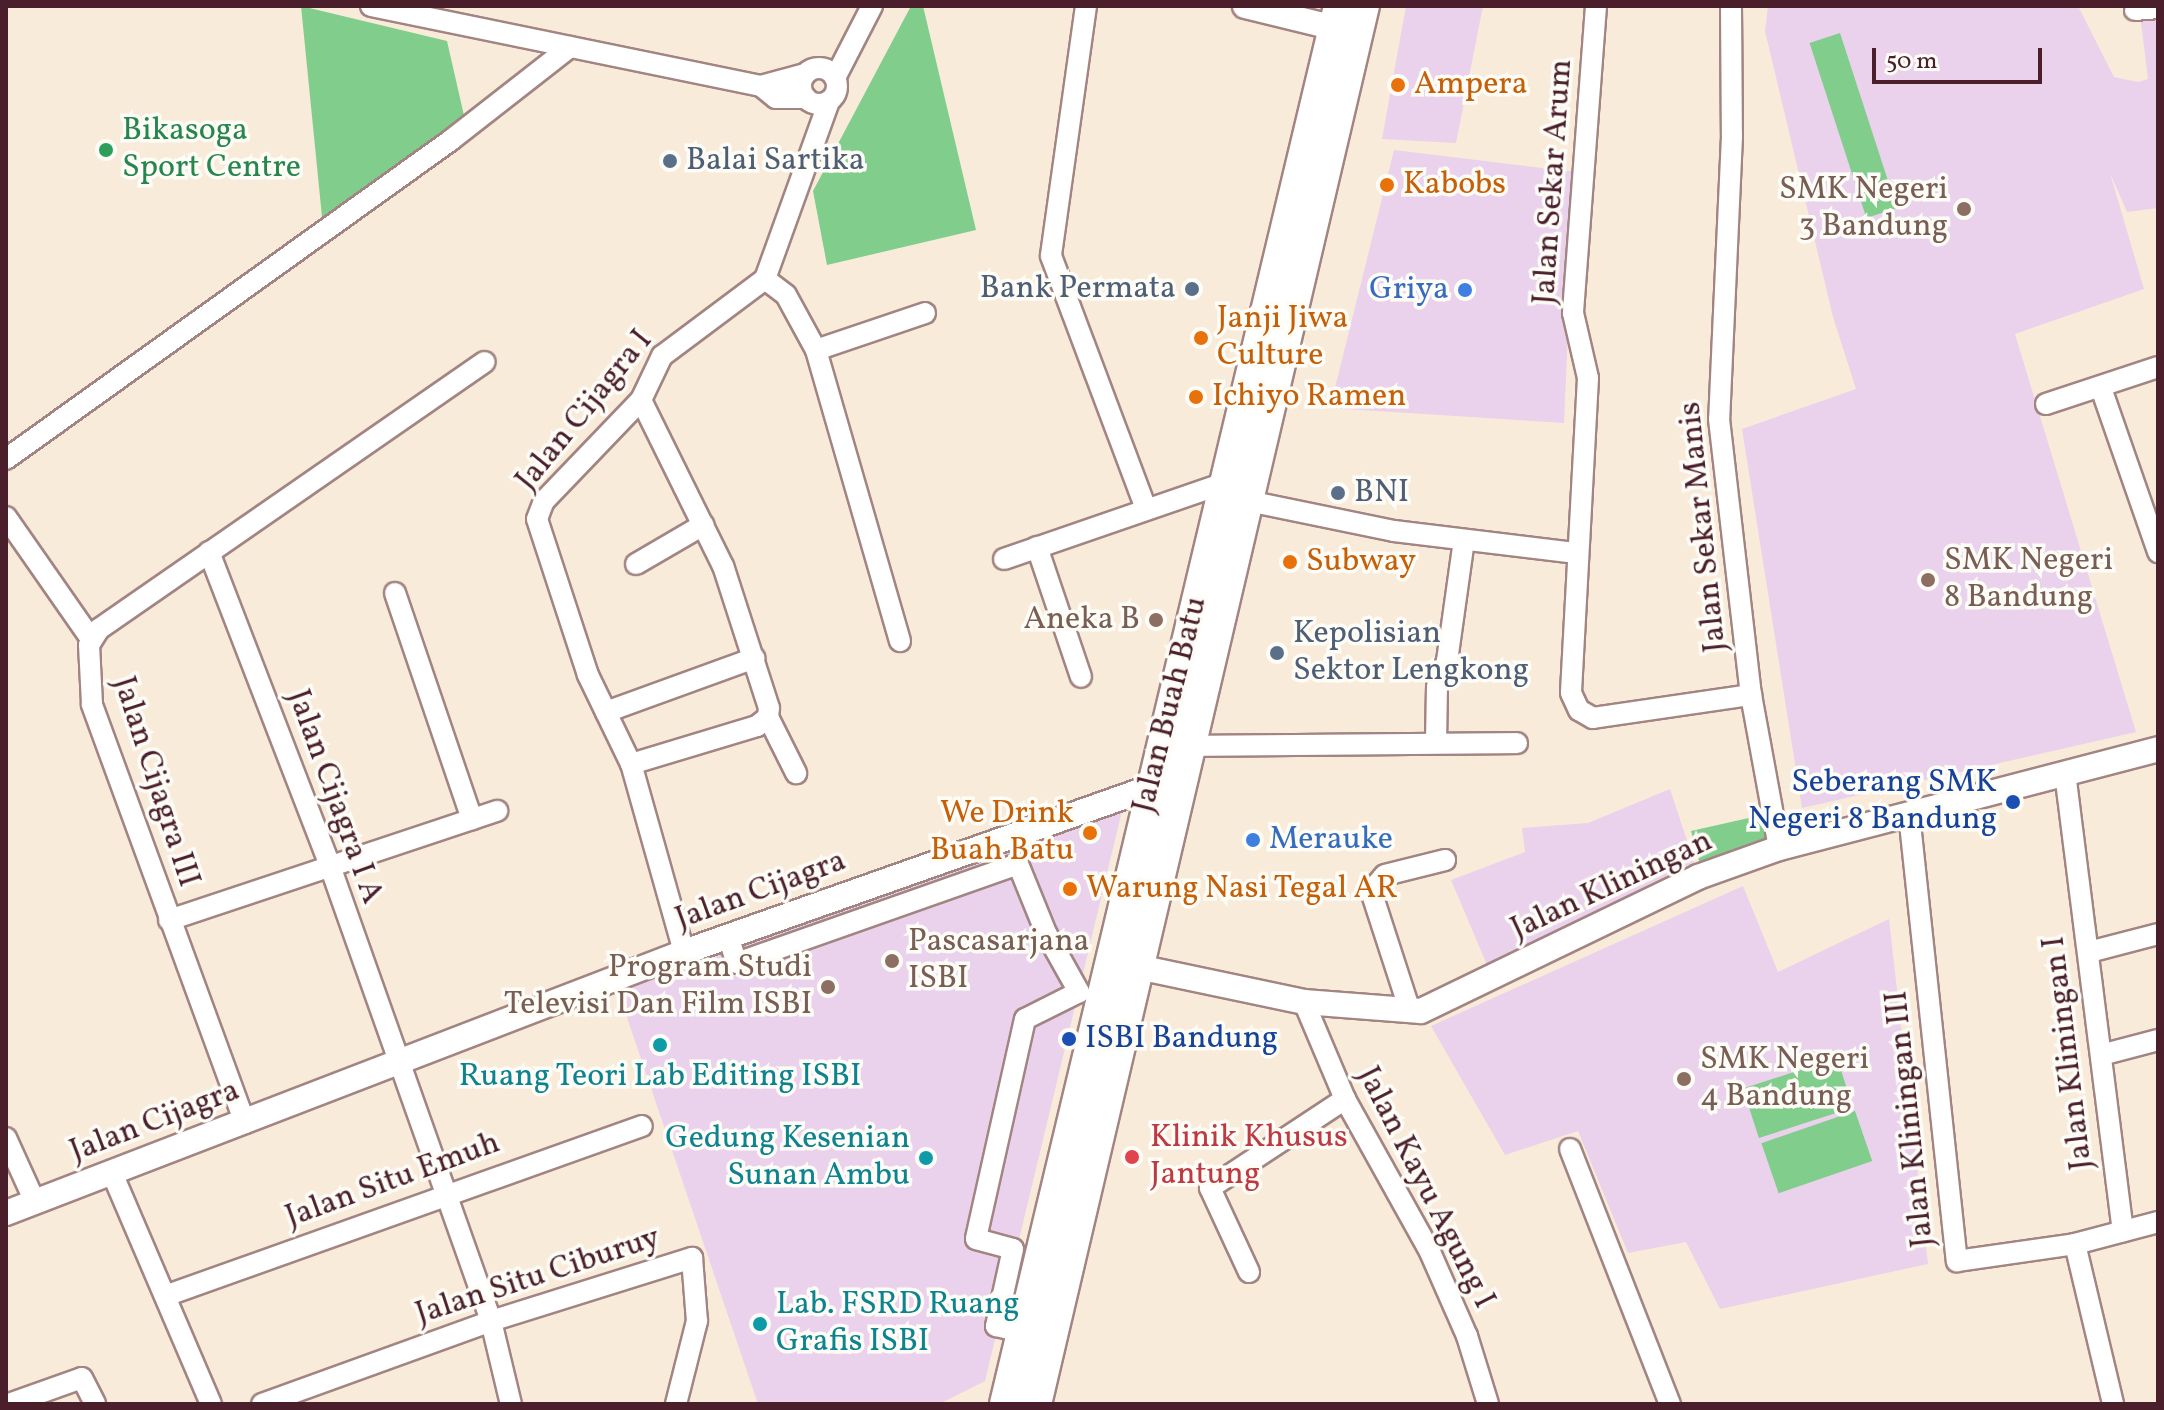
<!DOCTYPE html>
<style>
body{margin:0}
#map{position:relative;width:2164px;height:1410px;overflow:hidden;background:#f9ebda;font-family:Vollkorn,serif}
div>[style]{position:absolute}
.built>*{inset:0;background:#ead1ec}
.green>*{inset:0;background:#81cd8c;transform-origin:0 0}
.roads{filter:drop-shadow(2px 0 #a28582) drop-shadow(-2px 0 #a28582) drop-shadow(0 2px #a28582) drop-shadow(0 -2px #a28582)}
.minor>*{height:20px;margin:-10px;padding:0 10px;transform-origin:10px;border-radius:10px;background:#fff}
.minor>.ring{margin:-10px;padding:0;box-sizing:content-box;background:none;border:20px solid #fff;border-radius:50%}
.tertiary>*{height:24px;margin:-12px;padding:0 12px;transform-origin:12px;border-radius:12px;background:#fff}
.primary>*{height:32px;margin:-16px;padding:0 16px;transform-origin:16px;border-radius:16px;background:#fff}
.dots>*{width:22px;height:22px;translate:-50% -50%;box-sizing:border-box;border:4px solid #fdfcf7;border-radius:50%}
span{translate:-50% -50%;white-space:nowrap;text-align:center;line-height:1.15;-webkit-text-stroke:7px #fdfcf7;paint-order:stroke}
.food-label{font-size:32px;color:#c56008}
.left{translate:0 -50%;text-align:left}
.right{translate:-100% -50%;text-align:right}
.leisure-label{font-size:32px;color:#27864d}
.service-label{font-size:32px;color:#4e5e75}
.street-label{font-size:32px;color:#4a1f2b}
.education-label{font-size:32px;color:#785e54}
.shop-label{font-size:32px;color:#366cbe}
.transit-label{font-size:32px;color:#164399}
.culture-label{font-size:32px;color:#0d838f}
.health-label{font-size:32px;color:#be3a42}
.frame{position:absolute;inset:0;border:8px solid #4a1f2b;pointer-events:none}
.scale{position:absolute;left:1872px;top:48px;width:170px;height:36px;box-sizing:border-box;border:4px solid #4a1f2b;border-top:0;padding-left:10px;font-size:24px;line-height:28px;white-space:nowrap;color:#4a1f2b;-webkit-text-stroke:6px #fdfcf7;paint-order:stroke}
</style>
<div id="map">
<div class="built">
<div style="clip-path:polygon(1406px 6px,1483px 6px,1456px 143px,1382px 139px)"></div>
<div style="clip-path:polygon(1768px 6px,2078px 6px,2114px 77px,2138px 82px,2148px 79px,2139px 6px,2158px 6px,2158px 208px,2127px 212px,2110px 173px,2144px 289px,2015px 334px,2136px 732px,1802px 808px,1742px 429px,1856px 389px,1833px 317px,1765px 31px)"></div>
<div style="clip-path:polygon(1394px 150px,1575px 172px,1564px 423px,1330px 408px)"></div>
<div style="clip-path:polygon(1670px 789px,1694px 862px,1487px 965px,1451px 880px,1525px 852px,1522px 828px,1588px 823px)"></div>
<div style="clip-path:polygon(1122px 811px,985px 1381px,939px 1404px,758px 1404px,618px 991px)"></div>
<div style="clip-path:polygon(1743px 886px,1778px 972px,1889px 919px,1928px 1264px,1720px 1309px,1686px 1242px,1628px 1253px,1578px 1131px,1505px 1155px,1431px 1026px)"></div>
</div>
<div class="green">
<div style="clip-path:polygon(301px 6px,447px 41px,465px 120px,323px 227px)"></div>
<div style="clip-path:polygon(911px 6px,923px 6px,976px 230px,827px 265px,813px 191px)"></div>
<div style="left:1840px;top:33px;width:184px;height:32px;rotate:72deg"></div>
<div style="clip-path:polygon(1742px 700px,1776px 846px,1702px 872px,1691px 831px,1762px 815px)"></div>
<div style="left:1837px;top:1058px;width:52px;height:99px;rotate:72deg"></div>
<div style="left:1855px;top:1111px;width:53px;height:99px;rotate:71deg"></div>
</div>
<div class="roads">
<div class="minor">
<div style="left:371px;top:6px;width:398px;rotate:11.6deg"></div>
<div style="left:761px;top:86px;width:19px;rotate:39deg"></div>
<div style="left:776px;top:98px;width:30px"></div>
<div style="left:1086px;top:6px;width:252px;rotate:98deg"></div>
<div style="left:1051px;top:256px;width:267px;rotate:69.4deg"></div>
<div style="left:1596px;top:6px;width:308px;rotate:94.3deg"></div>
<div style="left:1573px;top:313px;width:67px;rotate:77deg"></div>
<div style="left:1588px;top:378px;width:315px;rotate:93.1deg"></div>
<div style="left:1571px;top:693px;width:19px;rotate:65deg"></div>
<div style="left:1579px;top:710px;width:16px;rotate:30deg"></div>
<div style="left:1593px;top:718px;width:160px;rotate:-8.3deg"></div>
<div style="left:1731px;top:6px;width:130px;rotate:89.6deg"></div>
<div style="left:1732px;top:136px;width:283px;rotate:92.6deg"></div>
<div style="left:1719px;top:419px;width:278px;rotate:83.4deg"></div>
<div style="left:1751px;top:695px;width:156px;rotate:79.6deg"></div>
<div style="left:2135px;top:10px;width:23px;rotate:-5deg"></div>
<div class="ring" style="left:801px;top:68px;width:16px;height:16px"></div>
<div style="left:835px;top:78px;width:81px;rotate:-62.8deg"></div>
<div style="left:761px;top:86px;width:46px;rotate:-15.3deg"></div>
<div style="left:765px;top:279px;width:26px;rotate:37deg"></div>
<div style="left:786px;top:295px;width:63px;rotate:61.4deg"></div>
<div style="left:816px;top:350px;width:303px;rotate:73.9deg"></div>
<div style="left:816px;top:350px;width:115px;rotate:-18.7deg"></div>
<div style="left:2101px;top:388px;width:174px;rotate:70.8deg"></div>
<div style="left:2046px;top:404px;width:118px;rotate:-18.3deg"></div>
<div style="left:6px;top:459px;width:548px;rotate:-35.63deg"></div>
<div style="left:451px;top:140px;width:151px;rotate:-38deg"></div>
<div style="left:1248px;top:501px;width:149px;rotate:11.6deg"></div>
<div style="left:1394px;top:531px;width:184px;rotate:6.9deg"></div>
<div style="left:6px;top:517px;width:149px;rotate:55.1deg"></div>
<div style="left:1037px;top:547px;width:137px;rotate:71.3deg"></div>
<div style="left:209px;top:552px;width:337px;rotate:68.9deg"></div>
<div style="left:330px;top:866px;width:483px;rotate:70.5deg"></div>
<div style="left:491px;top:1321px;width:85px;rotate:76.5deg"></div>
<div style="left:1004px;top:559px;width:234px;rotate:-19deg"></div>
<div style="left:636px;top:564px;width:78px;rotate:-30.2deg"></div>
<div style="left:395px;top:593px;width:239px;rotate:71.2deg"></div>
<div style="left:606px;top:712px;width:158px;rotate:-20deg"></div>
<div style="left:768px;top:717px;width:63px;rotate:63.4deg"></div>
<div style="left:1436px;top:743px;width:56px;rotate:-89deg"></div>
<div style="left:1437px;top:687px;width:28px;rotate:-69deg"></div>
<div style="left:1447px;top:661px;width:122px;rotate:-82deg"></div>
<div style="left:1189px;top:746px;width:328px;rotate:-0.5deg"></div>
<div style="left:631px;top:764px;width:132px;rotate:-16.8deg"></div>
<div style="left:757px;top:726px;width:14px;rotate:-39deg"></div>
<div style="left:768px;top:717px;width:9px;rotate:-84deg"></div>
<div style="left:769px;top:708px;width:149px;rotate:-107.9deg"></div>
<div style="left:723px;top:566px;width:185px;rotate:-116.3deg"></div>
<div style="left:2065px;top:773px;width:462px;rotate:82.8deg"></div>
<div style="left:1909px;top:814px;width:450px;rotate:83.9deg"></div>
<div style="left:1957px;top:1261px;width:119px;rotate:-8.2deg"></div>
<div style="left:2075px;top:1244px;width:86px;rotate:-14.8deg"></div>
<div style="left:169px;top:920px;width:346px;rotate:-18.4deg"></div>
<div style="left:728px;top:936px;width:28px;rotate:72deg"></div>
<div style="left:737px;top:963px;width:298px;rotate:-19.4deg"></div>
<div style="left:1018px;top:864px;width:74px;rotate:67.9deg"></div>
<div style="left:1046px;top:933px;width:68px;rotate:60.8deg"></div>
<div style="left:1079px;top:992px;width:60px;rotate:153.4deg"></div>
<div style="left:1025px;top:1019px;width:225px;rotate:102.6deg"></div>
<div style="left:976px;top:1239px;width:38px;rotate:15deg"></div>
<div style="left:1013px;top:1249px;width:79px;rotate:102.4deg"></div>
<div style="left:996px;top:1326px;width:28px;rotate:13deg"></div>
<div style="left:684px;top:952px;width:195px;rotate:-105.7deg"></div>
<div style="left:631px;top:764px;width:99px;rotate:-115.8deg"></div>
<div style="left:588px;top:675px;width:164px;rotate:-108.1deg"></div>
<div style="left:537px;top:519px;width:19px;rotate:-69deg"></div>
<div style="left:544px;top:501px;width:140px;rotate:-46.2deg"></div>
<div style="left:641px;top:400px;width:49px;rotate:-64.5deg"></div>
<div style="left:662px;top:356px;width:129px;rotate:-36.8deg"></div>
<div style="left:765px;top:279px;width:189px;rotate:-70.2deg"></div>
<div style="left:2089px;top:952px;width:71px;rotate:-14.6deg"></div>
<div style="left:1304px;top:1002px;width:105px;rotate:67.1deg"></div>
<div style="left:1345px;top:1099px;width:175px;rotate:60.9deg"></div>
<div style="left:1430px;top:1252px;width:92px;rotate:66.2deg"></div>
<div style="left:1467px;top:1336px;width:71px;rotate:72.8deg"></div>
<div style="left:1410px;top:1011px;width:126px;rotate:-108deg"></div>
<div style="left:1371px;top:891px;width:21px;rotate:-49deg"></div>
<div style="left:1385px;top:875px;width:62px;rotate:-14deg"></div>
<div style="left:2101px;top:1055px;width:59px;rotate:-14.7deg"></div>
<div style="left:245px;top:1123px;width:446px;rotate:-110.1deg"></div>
<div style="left:92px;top:704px;width:59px;rotate:-92.9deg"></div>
<div style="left:89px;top:645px;width:19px;rotate:-58deg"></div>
<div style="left:99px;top:629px;width:469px;rotate:-34.7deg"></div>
<div style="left:6px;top:1138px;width:70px;rotate:65.6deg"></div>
<div style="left:1570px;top:1149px;width:274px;rotate:68.6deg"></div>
<div style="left:112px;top:1173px;width:251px;rotate:66.8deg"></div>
<div style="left:2075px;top:1244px;width:164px;rotate:76.6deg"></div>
<div style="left:1249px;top:1272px;width:93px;rotate:-114.9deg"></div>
<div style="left:1210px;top:1188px;width:162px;rotate:-33.4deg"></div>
<div style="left:165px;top:1296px;width:506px;rotate:-19.62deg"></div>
<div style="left:9px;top:1404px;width:77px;rotate:-19.6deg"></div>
<div style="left:82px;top:1378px;width:29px;rotate:63deg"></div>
<div style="left:262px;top:1404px;width:244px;rotate:-19.9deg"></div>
<div style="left:491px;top:1321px;width:211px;rotate:-17.4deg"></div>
<div style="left:692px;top:1258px;width:63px;rotate:85.5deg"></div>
<div style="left:697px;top:1321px;width:86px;rotate:104.2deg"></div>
</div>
<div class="tertiary">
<div style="left:1245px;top:6px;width:93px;rotate:13.7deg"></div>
<div style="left:1124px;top:978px;width:18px;rotate:-38deg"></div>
<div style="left:1138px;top:967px;width:170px;rotate:11.9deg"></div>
<div style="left:1304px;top:1002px;width:117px;rotate:4.4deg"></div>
<div style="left:1421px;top:1011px;width:308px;rotate:-25.8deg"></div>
<div style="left:1698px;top:877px;width:86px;rotate:-19.7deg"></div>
<div style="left:1779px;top:848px;width:392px;rotate:-14.6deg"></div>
<div style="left:6px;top:1213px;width:727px;rotate:-21.05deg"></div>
<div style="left:684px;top:952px;width:511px;rotate:-19.43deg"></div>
</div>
<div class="primary">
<div style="left:1006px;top:1404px;width:1437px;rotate:-76.56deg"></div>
<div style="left:1035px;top:1404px;width:1436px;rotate:-76.8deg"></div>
</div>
</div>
<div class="dots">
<div style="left:1398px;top:85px;background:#e8710a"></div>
<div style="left:106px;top:150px;background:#2e9e5b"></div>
<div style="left:670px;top:161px;background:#5c6f8a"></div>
<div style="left:1387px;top:185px;background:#e8710a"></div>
<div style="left:1964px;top:209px;background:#8d6e63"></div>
<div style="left:1192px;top:289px;background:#5c6f8a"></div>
<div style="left:1465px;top:290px;background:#3f7fe0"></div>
<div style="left:1201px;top:338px;background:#e8710a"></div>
<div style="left:1196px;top:397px;background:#e8710a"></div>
<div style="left:1338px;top:493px;background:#5c6f8a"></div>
<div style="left:1290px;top:562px;background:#e8710a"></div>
<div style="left:1928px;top:580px;background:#8d6e63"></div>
<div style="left:1156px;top:620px;background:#8d6e63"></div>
<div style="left:1277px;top:653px;background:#5c6f8a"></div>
<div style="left:2013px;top:802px;background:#1a4fb4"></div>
<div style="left:1090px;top:833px;background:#e8710a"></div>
<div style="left:1253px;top:840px;background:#3f7fe0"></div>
<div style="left:1070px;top:889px;background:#e8710a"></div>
<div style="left:892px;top:961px;background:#8d6e63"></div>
<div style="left:828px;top:987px;background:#8d6e63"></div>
<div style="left:1069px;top:1039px;background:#1a4fb4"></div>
<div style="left:660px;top:1045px;background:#0f9aa8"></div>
<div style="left:1684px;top:1079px;background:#8d6e63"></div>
<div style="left:1132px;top:1157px;background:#e0444e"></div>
<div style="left:926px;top:1158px;background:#0f9aa8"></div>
<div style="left:760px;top:1324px;background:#0f9aa8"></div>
</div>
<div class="food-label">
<span class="left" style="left:1414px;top:85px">Ampera</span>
<span class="left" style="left:1403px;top:185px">Kabobs</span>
<span class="left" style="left:1217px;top:338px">Janji Jiwa<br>Culture</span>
<span class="left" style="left:1212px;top:397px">Ichiyo Ramen</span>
<span class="left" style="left:1306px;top:562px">Subway</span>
<span class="right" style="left:1074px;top:833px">We Drink<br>Buah Batu</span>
<span class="left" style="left:1086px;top:889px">Warung Nasi Tegal AR</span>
</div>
<div class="leisure-label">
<span class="left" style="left:122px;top:150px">Bikasoga<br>Sport Centre</span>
</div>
<div class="service-label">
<span class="left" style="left:686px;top:161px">Balai Sartika</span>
<span class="right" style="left:1176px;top:289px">Bank Permata</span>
<span class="left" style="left:1354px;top:493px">BNI</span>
<span class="left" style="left:1293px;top:653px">Kepolisian<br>Sektor Lengkong</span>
</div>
<div class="street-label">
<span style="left:1554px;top:182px;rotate:-86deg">Jalan Sekar Arum</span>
<span style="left:585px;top:411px;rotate:-51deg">Jalan Cijagra I</span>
<span style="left:1704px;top:527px;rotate:-96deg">Jalan Sekar Manis</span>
<span style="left:1171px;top:705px;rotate:-76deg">Jalan Buah Batu</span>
<span style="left:155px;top:782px;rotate:72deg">Jalan Cijagra III</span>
<span style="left:334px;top:797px;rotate:70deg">Jalan Cijagra I A</span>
<span style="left:1612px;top:886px;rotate:-25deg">Jalan Kliningan</span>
<span style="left:761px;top:891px;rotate:-20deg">Jalan Cijagra</span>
<span style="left:2069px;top:1053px;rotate:-97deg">Jalan Kliningan I</span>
<span style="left:1911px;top:1119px;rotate:-96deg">Jalan Kliningan III</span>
<span style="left:155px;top:1122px;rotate:-21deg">Jalan Cijagra</span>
<span style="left:393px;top:1181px;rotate:-20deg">Jalan Situ Emuh</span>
<span style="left:1425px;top:1188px;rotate:63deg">Jalan Kayu Agung I</span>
<span style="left:538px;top:1277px;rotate:-18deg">Jalan Situ Ciburuy</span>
</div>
<div class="education-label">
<span class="right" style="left:1948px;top:209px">SMK Negeri<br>3 Bandung</span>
<span class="left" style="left:1944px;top:580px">SMK Negeri<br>8 Bandung</span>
<span class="right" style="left:1140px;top:620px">Aneka B</span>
<span class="left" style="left:908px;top:961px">Pascasarjana<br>ISBI</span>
<span class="right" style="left:812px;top:987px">Program Studi<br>Televisi Dan Film ISBI</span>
<span class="left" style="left:1700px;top:1079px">SMK Negeri<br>4 Bandung</span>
</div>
<div class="shop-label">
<span class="right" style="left:1449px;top:290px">Griya</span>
<span class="left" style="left:1269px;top:840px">Merauke</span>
</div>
<div class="transit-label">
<span class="right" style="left:1997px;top:802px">Seberang SMK<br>Negeri 8 Bandung</span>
<span class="left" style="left:1085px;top:1039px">ISBI Bandung</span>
</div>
<div class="culture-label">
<span style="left:660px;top:1077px">Ruang Teori Lab Editing ISBI</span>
<span class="right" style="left:910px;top:1158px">Gedung Kesenian<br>Sunan Ambu</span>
<span class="left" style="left:776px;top:1324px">Lab. FSRD Ruang<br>Grafis ISBI</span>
</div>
<div class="health-label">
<span class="left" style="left:1150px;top:1157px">Klinik Khusus<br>Jantung</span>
</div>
<div class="frame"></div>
<div class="scale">50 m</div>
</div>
